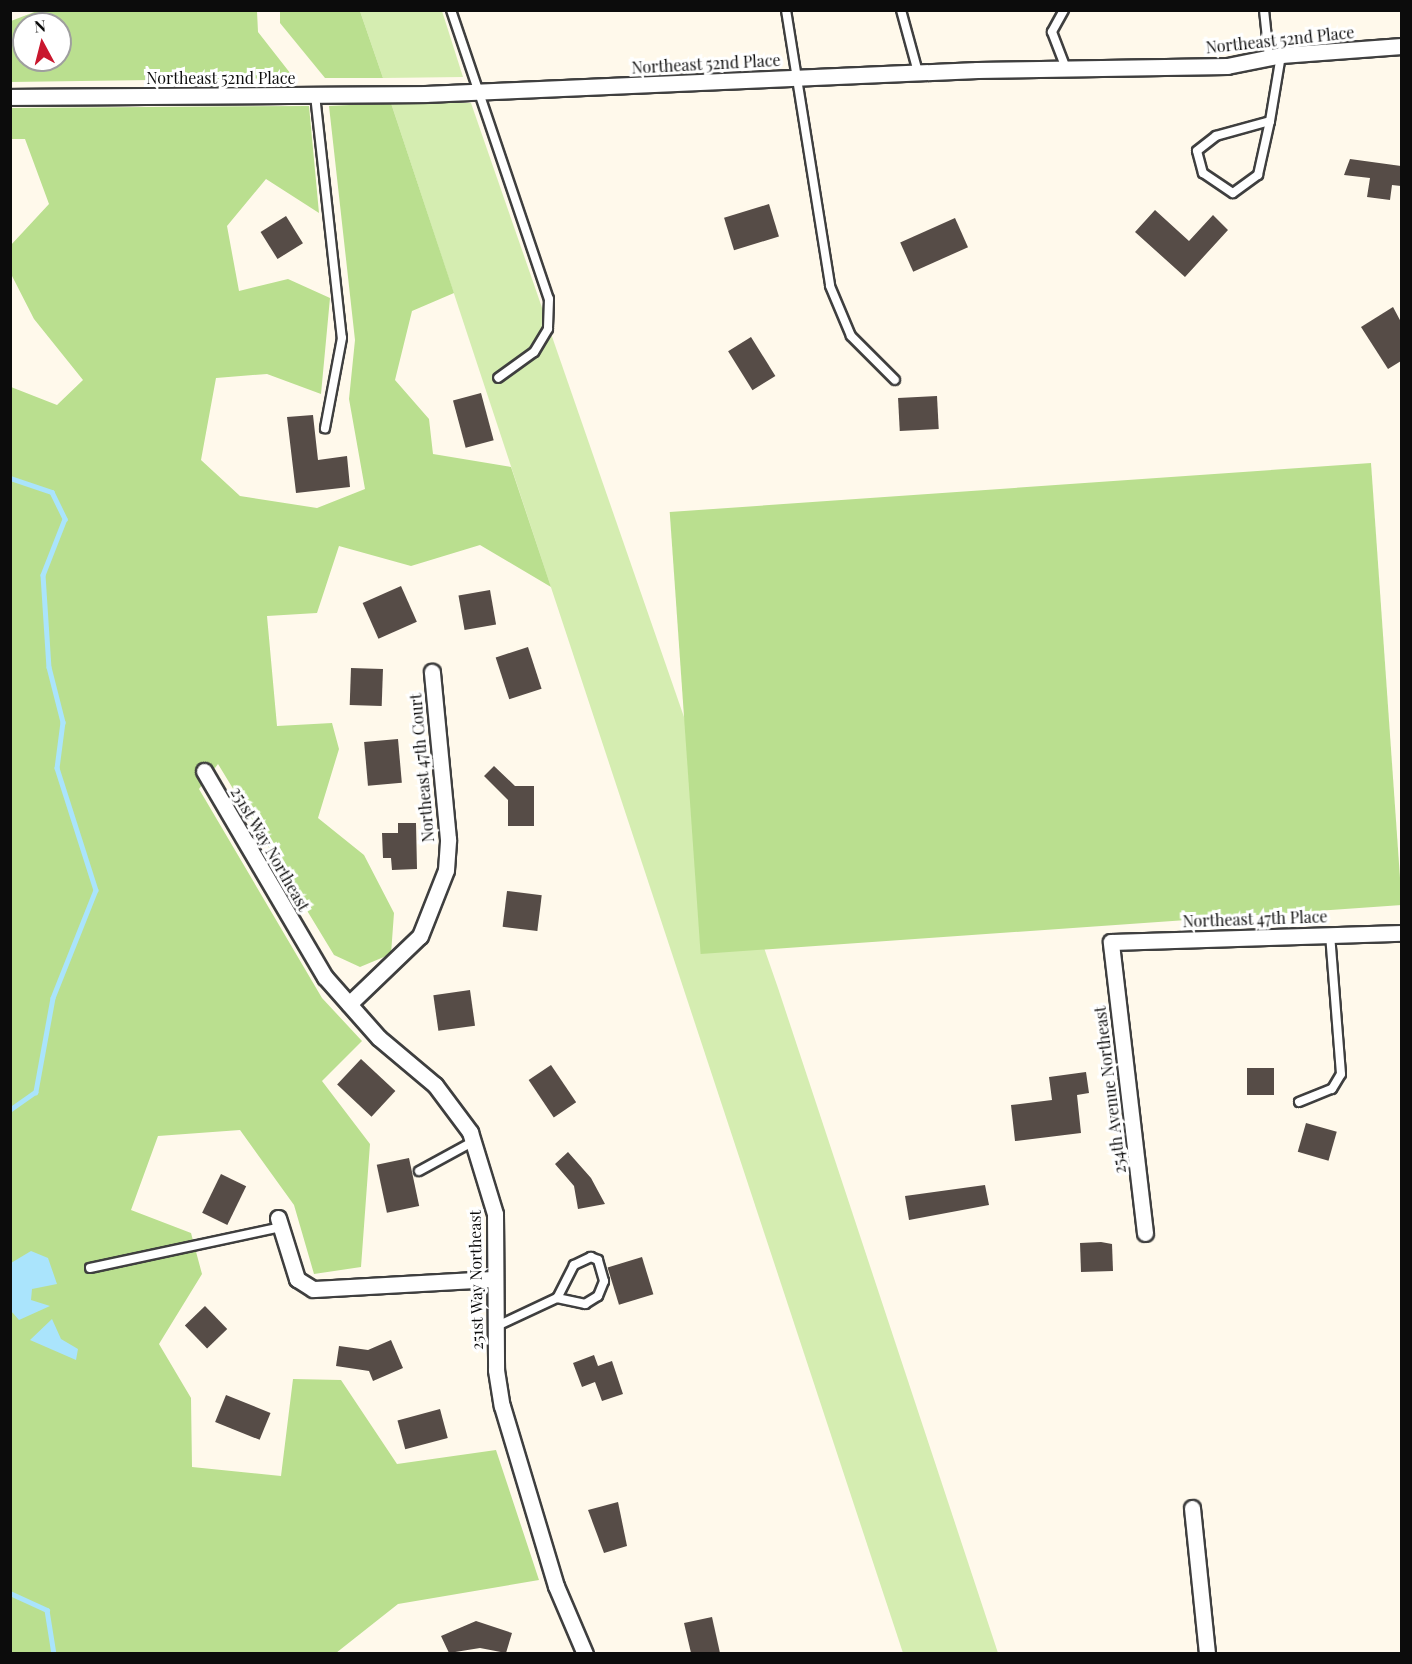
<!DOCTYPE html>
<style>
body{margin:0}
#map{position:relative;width:1412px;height:1664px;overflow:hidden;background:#fff9eb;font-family:"Playfair Display",serif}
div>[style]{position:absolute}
.green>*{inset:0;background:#d5edb1}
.forest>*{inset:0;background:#badf8f;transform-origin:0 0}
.water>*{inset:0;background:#aae4fc}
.stream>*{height:4.5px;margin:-2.25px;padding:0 2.25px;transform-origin:2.25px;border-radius:2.25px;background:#aae4fc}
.building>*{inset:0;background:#564c47;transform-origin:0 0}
.roads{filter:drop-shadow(2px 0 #3f3f3f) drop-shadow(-2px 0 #3f3f3f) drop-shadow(0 2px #3f3f3f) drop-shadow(0 -2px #3f3f3f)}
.lane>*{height:8px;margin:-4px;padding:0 4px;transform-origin:4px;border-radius:4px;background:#fff}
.street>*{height:15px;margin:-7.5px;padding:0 7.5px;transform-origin:7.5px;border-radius:7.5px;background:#fff}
span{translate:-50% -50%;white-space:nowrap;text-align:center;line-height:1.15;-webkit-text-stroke:6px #fff;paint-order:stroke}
.street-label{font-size:16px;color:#0c0c0c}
.frame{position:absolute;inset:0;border:12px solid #0c0c0c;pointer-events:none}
.north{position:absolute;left:12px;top:12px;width:60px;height:60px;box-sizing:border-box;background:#fff;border:2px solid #9e9e9e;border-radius:50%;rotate:353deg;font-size:16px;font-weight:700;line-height:24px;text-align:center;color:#0c0c0c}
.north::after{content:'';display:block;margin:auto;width:21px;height:27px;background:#c9172e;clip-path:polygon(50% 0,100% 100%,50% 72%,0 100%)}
</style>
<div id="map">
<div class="green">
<div style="clip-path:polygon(360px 11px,442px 11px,463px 77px,383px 78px)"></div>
<div style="clip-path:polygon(391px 103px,471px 103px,778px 988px,998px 1653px,903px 1653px)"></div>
</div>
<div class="forest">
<div style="clip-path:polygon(evenodd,37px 11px,257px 11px,258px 32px,294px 78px,11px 82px,11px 21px,37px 11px,24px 24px,60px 24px,60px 60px,24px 60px,24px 24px)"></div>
<div style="clip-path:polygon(280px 11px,360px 11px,383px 78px,325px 78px,280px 23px)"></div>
<div style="clip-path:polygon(391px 103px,454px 293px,412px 311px,395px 380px,429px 419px,433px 454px,511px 467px,551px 587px,480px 545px,411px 566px,339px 546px,317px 613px,267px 616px,277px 726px,332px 723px,339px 749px,318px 818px,364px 855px,394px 913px,391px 954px,360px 967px,334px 955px,218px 764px,199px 789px,322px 998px,362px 1041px,322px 1081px,370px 1144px,361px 1267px,314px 1274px,294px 1205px,240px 1130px,158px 1136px,131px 1210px,191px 1233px,202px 1274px,159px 1344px,191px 1398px,192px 1467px,281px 1476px,293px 1379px,341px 1380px,397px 1464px,496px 1450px,539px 1580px,398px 1604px,336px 1653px,11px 1653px,11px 387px,57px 405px,83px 380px,34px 319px,11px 274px,10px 246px,49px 204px,25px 139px,11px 139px,11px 108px,309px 106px,319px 213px,266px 179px,227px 226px,239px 291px,288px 279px,330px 298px,321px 394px,267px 374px,216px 378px,201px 460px,240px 496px,317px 508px,365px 489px,349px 399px,355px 340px,329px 106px)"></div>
<div style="left:1371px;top:463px;width:443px;height:703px;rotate:86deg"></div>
</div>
<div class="water">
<div style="clip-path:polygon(31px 1251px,48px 1258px,57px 1284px,32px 1289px,31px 1300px,50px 1306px,19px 1320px,11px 1311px,11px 1263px)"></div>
<div style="clip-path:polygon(52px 1319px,61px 1339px,78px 1349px,76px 1360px,30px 1340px)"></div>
</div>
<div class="stream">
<div style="left:10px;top:478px;width:44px;rotate:18.4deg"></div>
<div style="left:52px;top:492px;width:30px;rotate:64deg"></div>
<div style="left:65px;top:519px;width:60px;rotate:111.4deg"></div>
<div style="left:43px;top:575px;width:92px;rotate:86.3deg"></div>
<div style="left:49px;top:667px;width:57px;rotate:75.7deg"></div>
<div style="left:63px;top:722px;width:46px;rotate:97.4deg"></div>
<div style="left:57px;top:768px;width:128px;rotate:72.3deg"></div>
<div style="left:96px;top:890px;width:116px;rotate:111.7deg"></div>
<div style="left:53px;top:998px;width:96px;rotate:100.3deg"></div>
<div style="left:36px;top:1092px;width:32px;rotate:145deg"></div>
<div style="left:10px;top:1593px;width:41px;rotate:24.7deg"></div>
<div style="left:47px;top:1610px;width:45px;rotate:81deg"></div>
</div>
<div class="building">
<div style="clip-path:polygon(1350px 159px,1401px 166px,1401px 186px,1392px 185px,1390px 200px,1367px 197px,1370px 178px,1344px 175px)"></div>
<div style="left:769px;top:204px;width:34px;height:47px;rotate:73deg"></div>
<div style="clip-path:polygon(1155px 210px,1189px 241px,1213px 215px,1228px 230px,1185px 277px,1135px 232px)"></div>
<div style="left:286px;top:216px;width:32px;height:30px;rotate:58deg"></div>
<div style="left:955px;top:218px;width:32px;height:60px;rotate:66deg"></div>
<div style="clip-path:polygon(1393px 307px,1401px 322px,1401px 361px,1388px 369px,1361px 327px)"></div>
<div style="left:751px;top:337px;width:46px;height:27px;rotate:58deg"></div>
<div style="left:481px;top:393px;width:49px;height:29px;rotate:75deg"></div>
<div style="left:937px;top:396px;width:33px;height:39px;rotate:87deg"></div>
<div style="clip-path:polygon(313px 415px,318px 460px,347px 456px,350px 487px,296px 493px,287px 417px)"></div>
<div style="left:401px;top:586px;width:39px;height:42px;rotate:66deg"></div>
<div style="left:490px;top:590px;width:35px;height:32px;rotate:80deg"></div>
<div style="left:528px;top:647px;width:44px;height:34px;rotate:72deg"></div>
<div style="left:351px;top:668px;width:32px;height:37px;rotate:2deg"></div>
<div style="left:398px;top:739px;width:44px;height:34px;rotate:85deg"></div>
<div style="clip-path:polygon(494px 766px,515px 786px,534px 786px,534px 826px,508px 826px,508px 800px,484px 776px)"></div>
<div style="clip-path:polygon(398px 823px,416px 823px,417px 869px,392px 870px,391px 858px,383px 858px,382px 833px,398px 833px)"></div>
<div style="left:507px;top:891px;width:35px;height:36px;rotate:7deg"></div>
<div style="left:470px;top:990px;width:36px;height:37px;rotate:82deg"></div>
<div style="left:361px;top:1059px;width:47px;height:35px;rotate:43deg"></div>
<div style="left:551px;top:1065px;width:45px;height:27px;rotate:56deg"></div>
<div style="left:1247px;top:1068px;width:27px;height:27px"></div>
<div style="clip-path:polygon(1086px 1072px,1089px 1093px,1077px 1095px,1081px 1133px,1015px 1141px,1011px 1105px,1052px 1100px,1049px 1077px)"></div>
<div style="left:1306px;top:1123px;width:32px;height:30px;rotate:16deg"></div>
<div style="clip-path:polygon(568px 1152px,591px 1178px,605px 1204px,578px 1209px,574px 1186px,555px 1164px)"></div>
<div style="left:409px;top:1158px;width:49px;height:33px;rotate:78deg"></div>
<div style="left:221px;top:1174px;width:28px;height:43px;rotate:26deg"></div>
<div style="clip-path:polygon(985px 1185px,989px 1205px,909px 1220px,905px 1196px)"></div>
<div style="clip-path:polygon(1101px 1242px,1112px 1244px,1113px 1271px,1081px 1272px,1080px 1243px)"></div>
<div style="left:642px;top:1257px;width:39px;height:36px;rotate:73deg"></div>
<div style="left:205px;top:1306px;width:32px;height:28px;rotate:46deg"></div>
<div style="clip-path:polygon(391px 1340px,403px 1368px,373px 1381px,369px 1371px,336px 1366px,339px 1346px,368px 1350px)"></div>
<div style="clip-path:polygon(594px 1355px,598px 1366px,612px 1361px,623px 1394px,602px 1401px,595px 1382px,582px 1387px,573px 1363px)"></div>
<div style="left:226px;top:1395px;width:48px;height:29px;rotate:22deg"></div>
<div style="left:440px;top:1409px;width:30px;height:44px;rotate:75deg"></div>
<div style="clip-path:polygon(618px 1502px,627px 1546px,604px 1553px,588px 1510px)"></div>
<div style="clip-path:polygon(712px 1617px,720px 1653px,691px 1653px,684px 1623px)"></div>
<div style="clip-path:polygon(476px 1621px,512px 1633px,506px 1653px,480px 1648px,449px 1653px,441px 1636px)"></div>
</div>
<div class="roads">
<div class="lane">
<div style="left:451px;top:10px;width:305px;rotate:71.3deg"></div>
<div style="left:549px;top:299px;width:30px;rotate:92deg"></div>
<div style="left:548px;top:329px;width:27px;rotate:121deg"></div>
<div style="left:534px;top:352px;width:44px;rotate:144.2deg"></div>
<div style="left:786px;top:10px;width:279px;rotate:80.9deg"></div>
<div style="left:830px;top:286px;width:54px;rotate:67.2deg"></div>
<div style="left:851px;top:336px;width:62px;rotate:45deg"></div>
<div style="left:901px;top:10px;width:64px;rotate:74.7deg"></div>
<div style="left:1064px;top:10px;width:25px;rotate:119deg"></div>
<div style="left:1052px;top:32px;width:39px;rotate:69deg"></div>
<div style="left:1264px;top:10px;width:47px;rotate:83.9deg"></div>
<div style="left:315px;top:95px;width:244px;rotate:83.7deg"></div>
<div style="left:342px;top:338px;width:92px;rotate:100.7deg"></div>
<div style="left:1270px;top:121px;width:56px;rotate:164.5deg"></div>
<div style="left:1216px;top:136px;width:24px;rotate:142deg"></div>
<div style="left:1197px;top:151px;width:23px;rotate:75deg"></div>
<div style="left:1203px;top:173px;width:36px;rotate:34deg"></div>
<div style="left:1233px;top:193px;width:31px;rotate:-36deg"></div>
<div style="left:1258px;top:175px;width:55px;rotate:-77.5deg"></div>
<div style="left:1270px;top:121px;width:67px;rotate:-80.5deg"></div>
<div style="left:1299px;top:1102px;width:35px;rotate:-22deg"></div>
<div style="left:1332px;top:1089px;width:17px;rotate:-59deg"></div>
<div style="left:1341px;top:1074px;width:139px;rotate:-94.5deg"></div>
<div style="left:419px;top:1171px;width:63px;rotate:-28.6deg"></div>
<div style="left:90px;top:1268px;width:195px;rotate:-12.1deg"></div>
<div style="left:495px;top:1327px;width:68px;rotate:-25.1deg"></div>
<div style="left:557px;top:1298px;width:29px;rotate:12deg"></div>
<div style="left:585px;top:1304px;width:15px;rotate:-32deg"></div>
<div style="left:598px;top:1296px;width:16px;rotate:-68deg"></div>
<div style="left:604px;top:1281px;width:22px;rotate:-106deg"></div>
<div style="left:598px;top:1260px;width:8px;rotate:-157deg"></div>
<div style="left:591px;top:1257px;width:19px;rotate:155deg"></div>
<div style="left:574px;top:1265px;width:37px;rotate:117deg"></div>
</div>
<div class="street">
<div style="left:10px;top:97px;width:415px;rotate:-0.4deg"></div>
<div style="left:425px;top:94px;width:553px;rotate:-2.49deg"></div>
<div style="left:977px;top:70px;width:250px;rotate:-0.9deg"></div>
<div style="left:1227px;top:66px;width:55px;rotate:-11.5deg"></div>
<div style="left:1281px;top:55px;width:121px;rotate:-4.3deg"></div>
<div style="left:204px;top:771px;width:239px;rotate:59.6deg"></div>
<div style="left:325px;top:977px;width:81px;rotate:48.5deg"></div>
<div style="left:379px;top:1038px;width:73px;rotate:40deg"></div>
<div style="left:435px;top:1085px;width:59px;rotate:53.3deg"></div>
<div style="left:470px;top:1132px;width:86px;rotate:73deg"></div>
<div style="left:495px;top:1214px;width:156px;rotate:89.6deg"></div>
<div style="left:496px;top:1370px;width:36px;rotate:81deg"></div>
<div style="left:502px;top:1406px;width:188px;rotate:73.3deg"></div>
<div style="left:556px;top:1586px;width:74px;rotate:66.9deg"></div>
<div style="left:349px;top:1004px;width:98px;rotate:-43.8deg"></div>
<div style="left:420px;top:936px;width:71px;rotate:-68.5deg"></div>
<div style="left:446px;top:870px;width:31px;rotate:-86deg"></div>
<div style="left:448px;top:839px;width:168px;rotate:-95.5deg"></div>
<div style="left:278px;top:1218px;width:64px;rotate:72.7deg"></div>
<div style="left:297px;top:1279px;width:19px;rotate:32deg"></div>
<div style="left:313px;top:1289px;width:181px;rotate:-3.2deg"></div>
<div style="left:1145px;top:1233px;width:293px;rotate:-96.7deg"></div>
<div style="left:1111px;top:942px;width:291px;rotate:-1.8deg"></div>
<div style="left:1192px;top:1508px;width:147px;rotate:84.1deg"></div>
</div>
</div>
<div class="street-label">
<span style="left:1280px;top:40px;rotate:-6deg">Northeast 52nd Place</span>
<span style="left:706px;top:64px;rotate:-3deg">Northeast 52nd Place</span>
<span style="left:221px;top:78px">Northeast 52nd Place</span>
<span style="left:422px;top:768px;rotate:-95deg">Northeast 47th Court</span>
<span style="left:270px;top:849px;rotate:60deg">251st Way Northeast</span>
<span style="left:1255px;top:919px;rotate:-2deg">Northeast 47th Place</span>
<span style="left:1110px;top:1090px;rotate:-97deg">254th Avenue Northeast</span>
<span style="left:476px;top:1280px;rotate:-91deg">251st Way Northeast</span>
</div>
<div class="frame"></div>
<div class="north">N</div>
</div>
